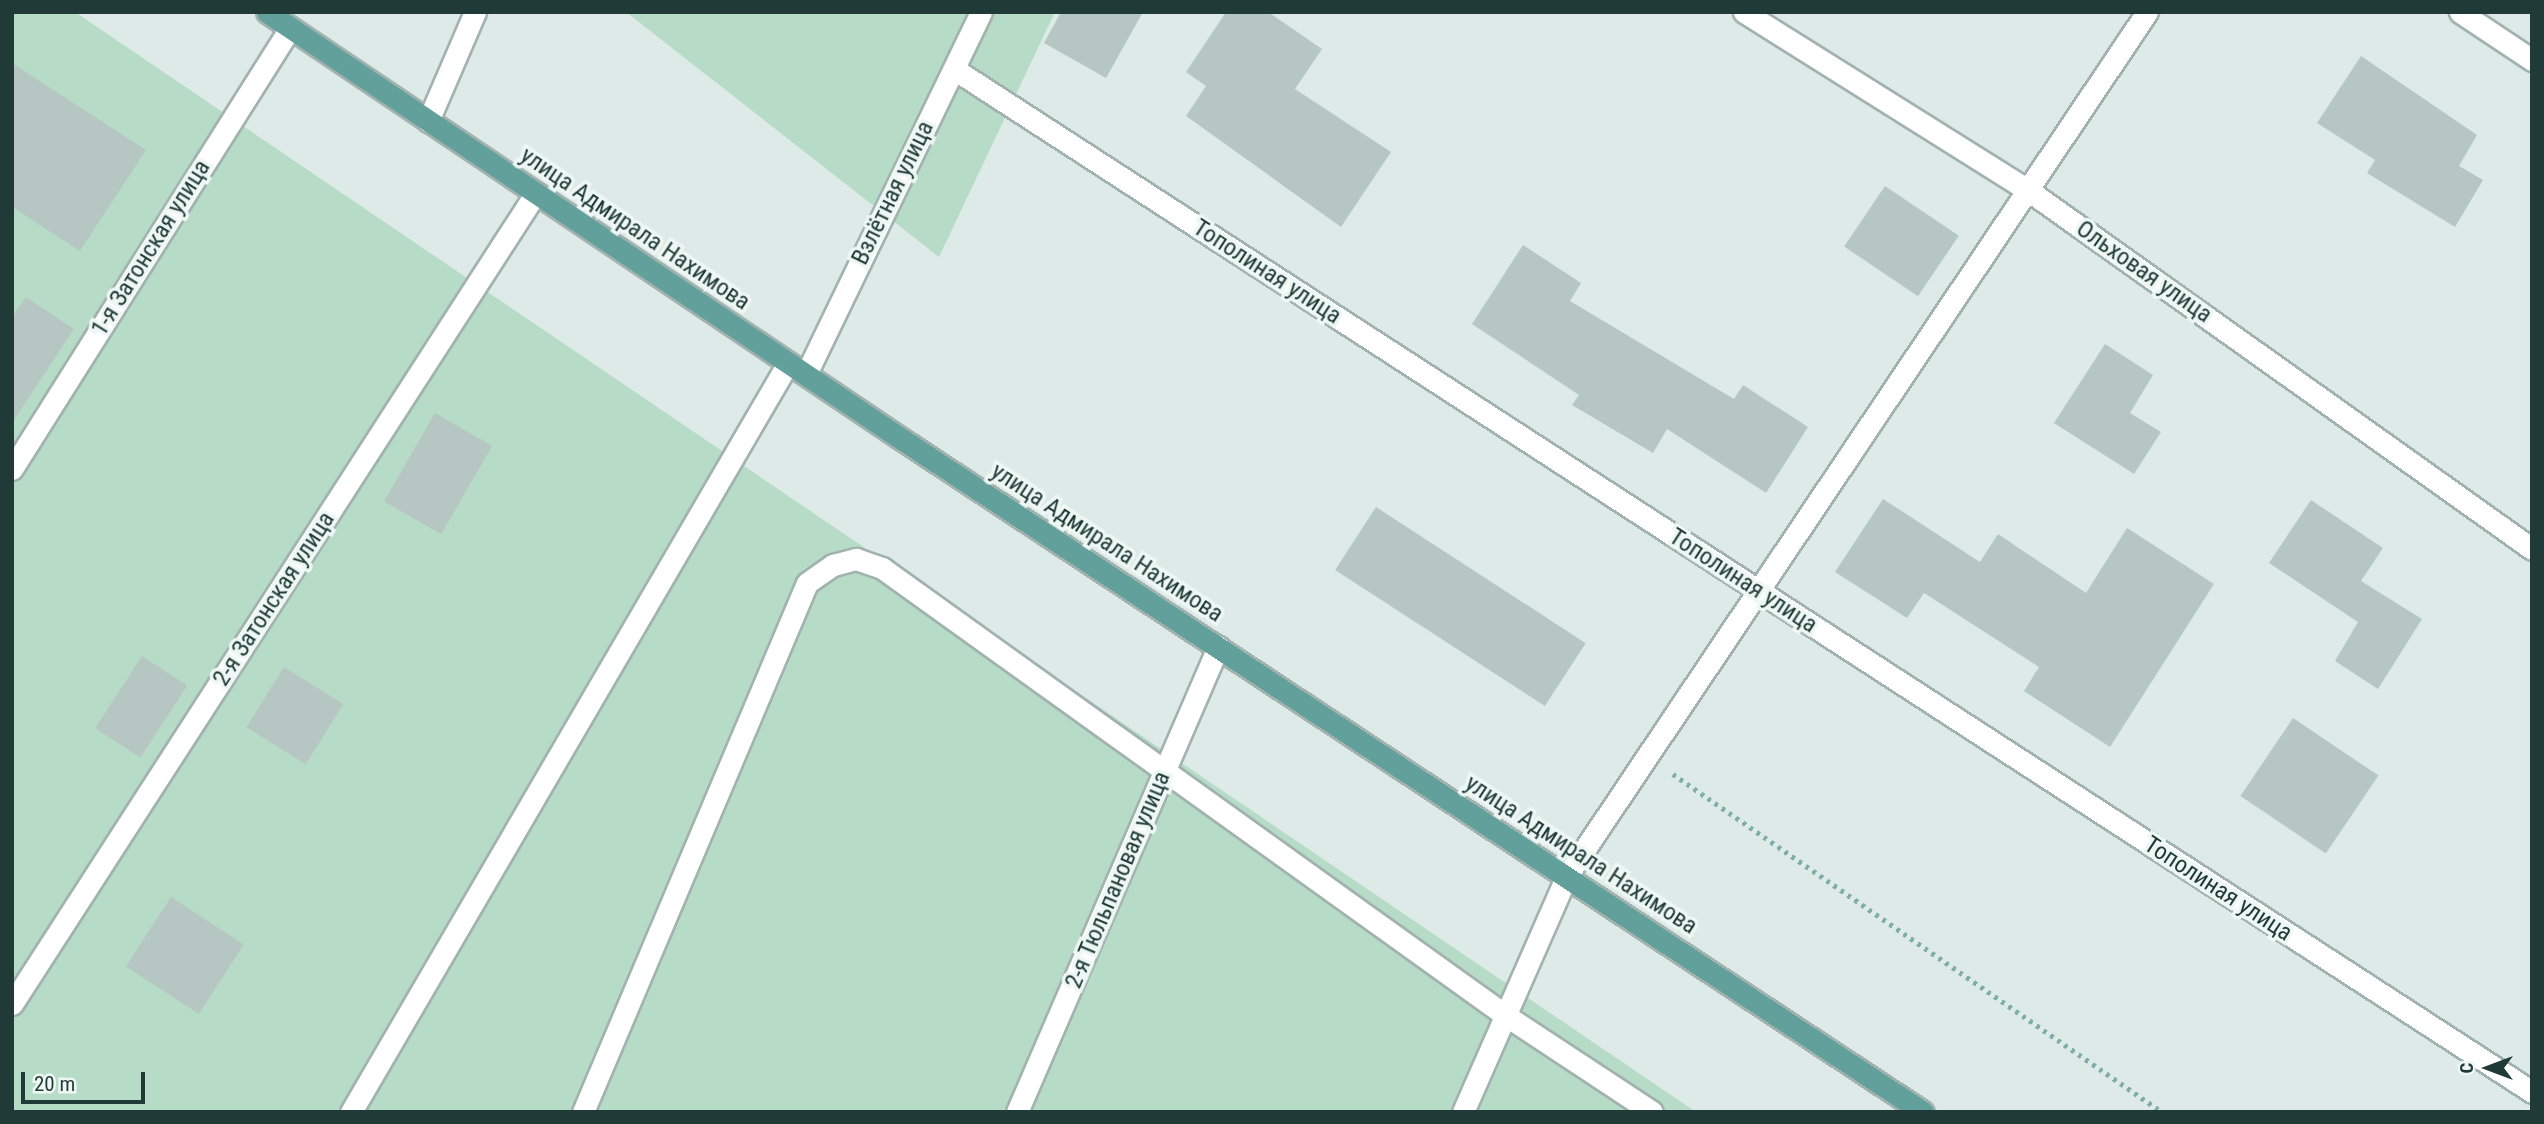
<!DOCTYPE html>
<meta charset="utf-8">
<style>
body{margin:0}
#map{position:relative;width:2544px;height:1124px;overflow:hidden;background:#deeae7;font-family:"Roboto Condensed",sans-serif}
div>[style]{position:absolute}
.green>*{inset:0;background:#b6dcc7}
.building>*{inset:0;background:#b6c7c3;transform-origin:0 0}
.path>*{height:4.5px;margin-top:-2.25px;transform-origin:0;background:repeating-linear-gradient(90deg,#7eaea7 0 3.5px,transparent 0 8.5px)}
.roads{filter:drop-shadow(2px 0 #a1b2af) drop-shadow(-2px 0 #a1b2af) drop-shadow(0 2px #a1b2af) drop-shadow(0 -2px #a1b2af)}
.minor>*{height:21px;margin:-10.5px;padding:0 10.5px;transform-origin:10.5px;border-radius:10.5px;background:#fff}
.major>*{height:21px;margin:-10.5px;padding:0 10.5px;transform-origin:10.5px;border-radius:10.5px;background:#62a09b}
span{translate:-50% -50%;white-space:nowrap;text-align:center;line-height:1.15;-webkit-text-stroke:7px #eef7f4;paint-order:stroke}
.street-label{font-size:24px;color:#1f3a37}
.frame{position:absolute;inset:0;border:14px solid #1f3a37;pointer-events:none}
.north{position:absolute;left:2453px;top:1033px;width:70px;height:70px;-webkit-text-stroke:5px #eef7f4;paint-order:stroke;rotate:270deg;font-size:19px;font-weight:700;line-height:28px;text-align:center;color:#1f3a37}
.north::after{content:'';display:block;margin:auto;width:24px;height:32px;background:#1f3a37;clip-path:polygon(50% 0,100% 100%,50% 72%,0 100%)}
.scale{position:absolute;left:21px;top:1072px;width:124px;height:32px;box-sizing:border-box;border:4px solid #1f3a37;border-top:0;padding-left:9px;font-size:21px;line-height:24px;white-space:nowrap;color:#1f3a37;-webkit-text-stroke:5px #eef7f4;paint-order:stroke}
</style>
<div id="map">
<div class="green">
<div style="clip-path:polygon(12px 12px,75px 12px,1696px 1112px,12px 1112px)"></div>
<div style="clip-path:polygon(626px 12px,1055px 12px,939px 257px)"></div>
</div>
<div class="building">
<div style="clip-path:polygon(1061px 12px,1143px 12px,1106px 78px,1044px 43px)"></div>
<div style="clip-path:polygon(1226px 12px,1268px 12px,1322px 49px,1295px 89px,1391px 152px,1341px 227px,1186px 116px,1206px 86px,1186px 72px)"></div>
<div style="clip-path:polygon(2361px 56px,2477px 135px,2459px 166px,2483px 180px,2455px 227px,2367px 173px,2375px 160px,2317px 123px)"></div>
<div style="clip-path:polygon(12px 63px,146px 150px,80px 251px,12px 207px)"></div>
<div style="left:1885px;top:186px;width:89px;height:73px;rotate:34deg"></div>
<div style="clip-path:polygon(1523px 245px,1581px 283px,1570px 301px,1734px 399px,1743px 385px,1808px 427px,1766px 493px,1667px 429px,1653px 453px,1572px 405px,1579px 395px,1472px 324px)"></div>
<div style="clip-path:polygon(26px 297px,74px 329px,12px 423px,12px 317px)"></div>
<div style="clip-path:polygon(2105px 344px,2153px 375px,2130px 413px,2161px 432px,2134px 474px,2054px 423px)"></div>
<div style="left:435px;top:413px;width:66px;height:102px;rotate:30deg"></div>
<div style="clip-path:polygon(1883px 499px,1980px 562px,1998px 534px,2086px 593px,2127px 528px,2214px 584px,2110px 747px,2024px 691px,2039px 667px,1924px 593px,1907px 618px,1835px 572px)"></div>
<div style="clip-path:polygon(2311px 500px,2383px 548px,2361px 581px,2422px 619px,2378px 689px,2335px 661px,2358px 622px,2269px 563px)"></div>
<div style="left:1376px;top:507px;width:250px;height:75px;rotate:33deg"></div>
<div style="left:142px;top:656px;width:54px;height:86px;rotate:33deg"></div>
<div style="left:284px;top:667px;width:70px;height:71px;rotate:32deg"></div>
<div style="left:2293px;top:718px;width:103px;height:94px;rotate:34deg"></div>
<div style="left:171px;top:897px;width:87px;height:83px;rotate:33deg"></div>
</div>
<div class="path">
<div style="left:1673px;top:774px;width:594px;rotate:34.65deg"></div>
</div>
<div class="roads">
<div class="minor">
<div style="left:1744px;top:12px;width:332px;rotate:32.1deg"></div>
<div style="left:2025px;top:188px;width:622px;rotate:35.45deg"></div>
<div style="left:2460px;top:12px;width:87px;rotate:33.7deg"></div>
<div style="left:954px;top:69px;width:1881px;rotate:32.95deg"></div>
<div style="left:428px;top:121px;width:119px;rotate:-66.7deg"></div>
<div style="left:806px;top:374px;width:402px;rotate:-64.2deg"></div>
<div style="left:12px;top:469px;width:521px;rotate:-57.77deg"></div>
<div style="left:12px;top:1004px;width:964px;rotate:-57.15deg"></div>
<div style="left:351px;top:1112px;width:867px;rotate:-59.74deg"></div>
<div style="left:583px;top:1112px;width:574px;rotate:-67.05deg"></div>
<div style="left:807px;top:583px;width:32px;rotate:-35deg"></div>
<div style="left:833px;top:565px;width:24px;rotate:-15deg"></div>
<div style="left:856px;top:559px;width:28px;rotate:19deg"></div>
<div style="left:882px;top:568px;width:767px;rotate:35.66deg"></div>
<div style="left:1505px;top:1015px;width:176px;rotate:33.4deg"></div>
<div style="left:1017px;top:1112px;width:507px;rotate:-66.62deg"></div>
<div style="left:1463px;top:1112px;width:257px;rotate:-66.3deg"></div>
<div style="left:1566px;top:877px;width:1042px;rotate:-56.11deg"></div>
</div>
<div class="major">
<div style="left:267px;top:12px;width:767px;rotate:33.94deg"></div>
<div style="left:903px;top:440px;width:1221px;rotate:33.38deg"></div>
</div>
</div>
<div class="street-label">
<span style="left:893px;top:193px;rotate:-64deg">Взлётная улица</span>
<span style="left:635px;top:229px;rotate:34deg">улица Адмирала Нахимова</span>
<span style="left:151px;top:248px;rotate:-58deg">1-я Затонская улица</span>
<span style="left:1267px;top:272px;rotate:33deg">Тополиная улица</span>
<span style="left:2144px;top:272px;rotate:35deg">Ольховая улица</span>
<span style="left:1107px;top:543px;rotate:33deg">улица Адмирала Нахимова</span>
<span style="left:1743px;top:581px;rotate:33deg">Тополиная улица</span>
<span style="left:274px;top:599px;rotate:-57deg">2-я Затонская улица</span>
<span style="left:1581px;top:855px;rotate:33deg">улица Адмирала Нахимова</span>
<span style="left:1118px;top:880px;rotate:-67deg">2-я Тюльпановая улица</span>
<span style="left:2218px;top:889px;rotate:33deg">Тополиная улица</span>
</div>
<div class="frame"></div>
<div class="north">С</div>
<div class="scale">20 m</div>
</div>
